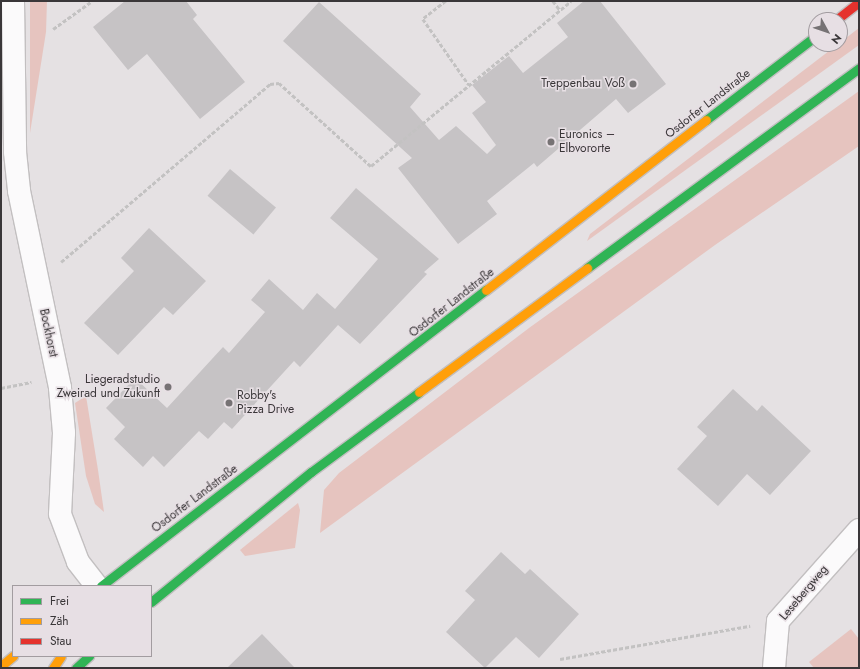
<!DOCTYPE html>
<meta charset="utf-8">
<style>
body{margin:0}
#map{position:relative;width:860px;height:669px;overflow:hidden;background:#e5e1e3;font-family:Jost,sans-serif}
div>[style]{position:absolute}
.green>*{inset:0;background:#e6c4bf}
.building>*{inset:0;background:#c6c3c5;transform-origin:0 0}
.path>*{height:2.5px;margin-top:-1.25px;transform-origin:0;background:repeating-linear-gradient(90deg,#c3c2c2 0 4px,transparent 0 6px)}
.roads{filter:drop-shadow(1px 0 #c2bfc0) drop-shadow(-1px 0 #c2bfc0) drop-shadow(0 1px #c2bfc0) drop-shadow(0 -1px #c2bfc0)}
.street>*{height:22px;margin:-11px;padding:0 11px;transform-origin:11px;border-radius:11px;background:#fbfafb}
.fast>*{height:9px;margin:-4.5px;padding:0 4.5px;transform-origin:4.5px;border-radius:4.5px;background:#30b455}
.slow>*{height:9px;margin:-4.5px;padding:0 4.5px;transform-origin:4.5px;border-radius:4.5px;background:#ff9f0a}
.jam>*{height:9px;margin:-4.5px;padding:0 4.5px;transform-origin:4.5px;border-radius:4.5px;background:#e5322d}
.dots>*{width:11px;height:11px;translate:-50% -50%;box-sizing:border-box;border:2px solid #e7dfe4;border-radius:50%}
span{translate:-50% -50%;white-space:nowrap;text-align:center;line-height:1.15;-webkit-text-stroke:3px #e7dfe4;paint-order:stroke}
.poi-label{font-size:12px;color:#3a3739}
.right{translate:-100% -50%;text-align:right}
.left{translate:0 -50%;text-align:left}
.street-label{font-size:12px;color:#3a3739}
.frame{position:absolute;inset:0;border:2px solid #3a3739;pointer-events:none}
.legend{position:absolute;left:12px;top:585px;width:140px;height:72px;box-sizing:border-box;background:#e7dfe4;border:1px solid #a29ca0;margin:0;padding:5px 7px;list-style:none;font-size:12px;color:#3a3739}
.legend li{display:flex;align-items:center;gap:8px;height:20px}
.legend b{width:20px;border:1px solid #a29ca0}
.north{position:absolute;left:808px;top:12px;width:40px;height:40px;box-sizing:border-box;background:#e7dfe4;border:1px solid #a29ca0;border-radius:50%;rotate:130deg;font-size:11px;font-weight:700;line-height:16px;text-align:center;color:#3a3739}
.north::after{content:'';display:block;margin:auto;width:14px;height:18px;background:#767274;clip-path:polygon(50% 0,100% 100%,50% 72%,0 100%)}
</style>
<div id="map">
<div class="green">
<div style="clip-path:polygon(30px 1px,47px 1px,46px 32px,30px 133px)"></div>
<div style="clip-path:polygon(859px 28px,859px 45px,587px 241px,590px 234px)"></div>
<div style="clip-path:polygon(859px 91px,859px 146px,715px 245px,320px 533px,324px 490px,339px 473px,529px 328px)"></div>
<div style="clip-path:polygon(86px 396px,98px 470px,104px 512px,95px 504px,86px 476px,75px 403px)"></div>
<div style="clip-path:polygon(298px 503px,300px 510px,295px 548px,245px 556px,240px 550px)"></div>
<div style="clip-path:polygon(851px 629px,859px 639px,859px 668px,814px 668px,809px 662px)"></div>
</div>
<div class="building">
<div style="clip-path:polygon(125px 1px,186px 1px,197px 15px,193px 19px,245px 82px,200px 119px,147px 54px,128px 70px,93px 27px)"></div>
<div style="clip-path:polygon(584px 1px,600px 1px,666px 84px,628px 113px,616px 99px,537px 167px,534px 163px,487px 201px,497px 214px,458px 244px,398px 168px,412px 158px,283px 41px,319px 2px,421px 94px,410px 107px,439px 140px,456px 126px,487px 154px,496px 145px,472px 113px,486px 102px,472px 85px,509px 56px,523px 73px,568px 37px,557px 23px)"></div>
<div style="left:230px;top:169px;width:60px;height:35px;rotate:40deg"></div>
<div style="clip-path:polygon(356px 188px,439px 259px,424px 272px,427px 274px,360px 344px,338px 325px,300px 367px,294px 361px,232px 429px,224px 422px,208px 439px,199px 431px,164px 467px,153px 456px,143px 467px,114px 439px,125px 427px,106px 408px,135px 378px,167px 408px,223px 347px,229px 353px,265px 312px,251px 300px,269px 279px,303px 310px,317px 293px,335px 309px,378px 259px,330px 218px)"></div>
<div style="clip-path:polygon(149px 228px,206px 281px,173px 315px,164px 307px,118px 355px,84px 323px,134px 271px,121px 258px)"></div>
<div style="clip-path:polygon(733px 389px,757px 411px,762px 405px,811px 451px,770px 495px,747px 474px,718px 506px,677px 469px,707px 436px,697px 427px)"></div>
<div style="clip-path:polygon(501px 552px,525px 574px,530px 569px,579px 614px,539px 658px,516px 637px,485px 668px,446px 632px,475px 600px,465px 591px)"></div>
<div style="clip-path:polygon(262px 634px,295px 668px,227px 668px)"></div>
</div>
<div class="path">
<div style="left:446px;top:1px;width:29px;rotate:142deg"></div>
<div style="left:423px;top:19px;width:80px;rotate:55.1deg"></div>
<div style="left:553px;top:1px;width:11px;rotate:52deg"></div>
<div style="left:53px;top:29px;width:48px;rotate:-35.7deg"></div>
<div style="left:61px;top:262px;width:275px;rotate:-40.4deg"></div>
<div style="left:270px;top:84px;width:9px;rotate:-6deg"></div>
<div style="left:279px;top:83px;width:124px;rotate:42.1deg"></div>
<div style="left:371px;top:166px;width:259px;rotate:-39.5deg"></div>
<div style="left:1px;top:388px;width:31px;rotate:-11deg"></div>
<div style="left:560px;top:659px;width:193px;rotate:-9.9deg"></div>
</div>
<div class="roads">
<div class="street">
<div style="left:13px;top:1px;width:151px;rotate:89.2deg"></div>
<div style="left:15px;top:152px;width:39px;rotate:84deg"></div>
<div style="left:19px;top:191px;width:201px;rotate:78.2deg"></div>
<div style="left:60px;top:388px;width:45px;rotate:84.9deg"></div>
<div style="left:64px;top:433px;width:81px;rotate:92.8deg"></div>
<div style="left:60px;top:514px;width:51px;rotate:69.4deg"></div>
<div style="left:78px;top:562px;width:31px;rotate:52deg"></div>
<div style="left:774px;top:668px;width:47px;rotate:-85.1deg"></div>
<div style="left:778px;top:621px;width:122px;rotate:-48.3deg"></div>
</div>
<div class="fast">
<div style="left:706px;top:120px;width:138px;rotate:-37.4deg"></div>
<div style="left:587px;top:268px;width:338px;rotate:-36.3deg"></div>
<div style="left:101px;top:586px;width:486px;rotate:-37.6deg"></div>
<div style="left:151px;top:602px;width:206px;rotate:-39.1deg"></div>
<div style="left:311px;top:472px;width:134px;rotate:-36.5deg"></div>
<div style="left:76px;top:668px;width:18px;rotate:-43deg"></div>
</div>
<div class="slow">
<div style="left:486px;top:290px;width:278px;rotate:-37.7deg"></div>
<div style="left:419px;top:392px;width:209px;rotate:-36.4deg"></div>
<div style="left:1px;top:666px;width:16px;rotate:-40deg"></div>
<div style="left:53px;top:668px;width:14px;rotate:-56deg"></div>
</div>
<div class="jam">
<div style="left:836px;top:20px;width:29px;rotate:-38deg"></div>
</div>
</div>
<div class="dots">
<div style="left:633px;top:84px;background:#767274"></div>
<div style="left:551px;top:142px;background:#767274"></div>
<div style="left:168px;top:387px;background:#767274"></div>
<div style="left:229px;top:403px;background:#767274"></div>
</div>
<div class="poi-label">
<span class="right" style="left:625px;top:84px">Treppenbau Voß</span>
<span class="left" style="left:559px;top:142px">Euronics –<br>Elbvororte</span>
<span class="right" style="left:160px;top:387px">Liegeradstudio<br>Zweirad und Zukunft</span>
<span class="left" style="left:237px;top:403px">Robby's<br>Pizza Drive</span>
</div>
<div class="street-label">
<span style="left:708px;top:104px;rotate:-38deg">Osdorfer Landstraße</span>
<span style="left:452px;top:303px;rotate:-38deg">Osdorfer Landstraße</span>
<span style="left:48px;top:333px;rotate:78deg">Bockhorst</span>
<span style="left:195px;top:499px;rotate:-37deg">Osdorfer Landstraße</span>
<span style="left:804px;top:593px;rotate:-50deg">Lesebergweg</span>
</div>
<div class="frame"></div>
<ul class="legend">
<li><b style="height:5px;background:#30b455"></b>Frei</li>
<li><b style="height:5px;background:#ff9f0a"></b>Zäh</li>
<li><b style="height:5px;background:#e5322d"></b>Stau</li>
</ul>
<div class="north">N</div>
</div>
